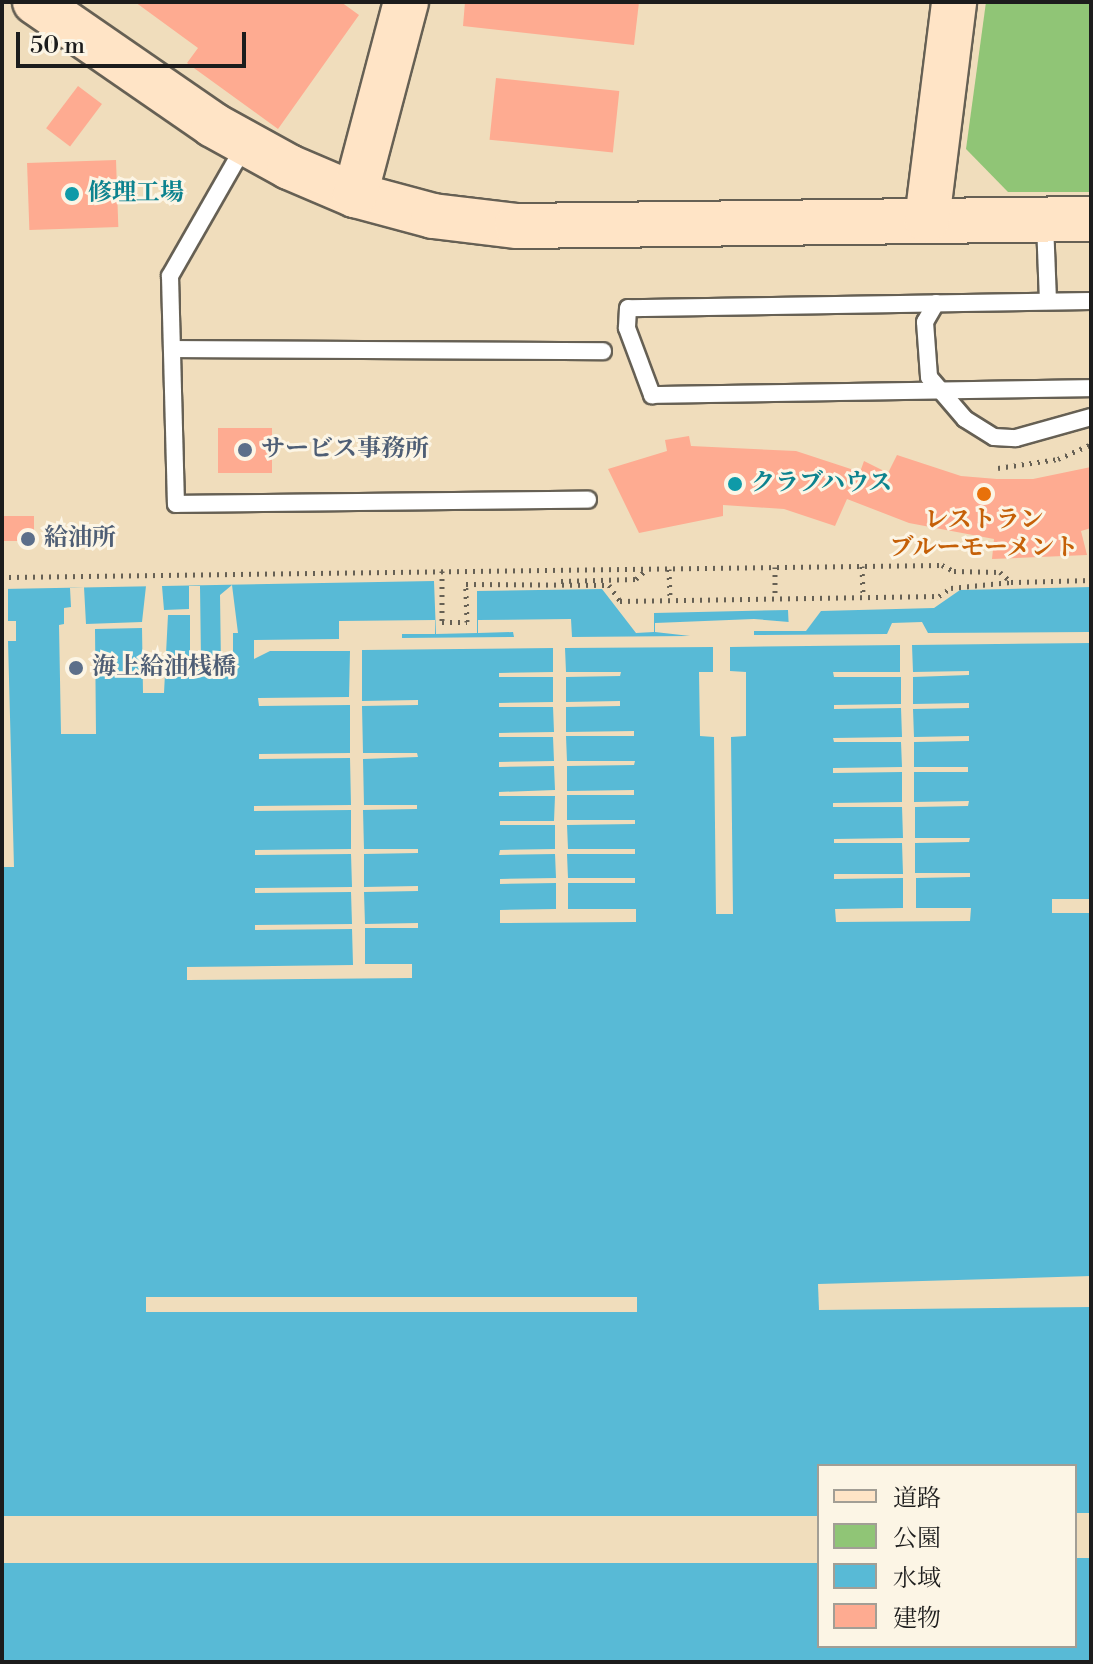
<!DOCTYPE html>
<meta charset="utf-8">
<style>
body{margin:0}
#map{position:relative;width:1093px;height:1664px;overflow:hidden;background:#f0ddbc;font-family:"Libre Bodoni","Noto Serif JP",serif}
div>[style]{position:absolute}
.green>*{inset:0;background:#90c576}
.water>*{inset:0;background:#58bad6}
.pier>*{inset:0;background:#f0ddbc;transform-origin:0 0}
.building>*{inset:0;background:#feab91;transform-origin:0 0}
.path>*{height:5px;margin-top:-2.5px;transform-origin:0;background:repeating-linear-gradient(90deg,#666054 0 2px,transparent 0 8px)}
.roads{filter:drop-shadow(2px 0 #666054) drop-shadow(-2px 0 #666054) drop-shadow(0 2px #666054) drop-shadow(0 -2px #666054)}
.lane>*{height:16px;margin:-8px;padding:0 8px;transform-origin:8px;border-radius:8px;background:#fff}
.secondary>*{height:44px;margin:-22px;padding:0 22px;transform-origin:22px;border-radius:22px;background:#ffe4c6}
.dots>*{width:22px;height:22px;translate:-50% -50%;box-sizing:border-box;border:4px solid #fcf5e5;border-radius:50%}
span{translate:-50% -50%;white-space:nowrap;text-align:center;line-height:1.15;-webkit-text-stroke:6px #fcf5e5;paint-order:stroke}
.culture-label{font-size:24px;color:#0d838f;font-weight:700}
.left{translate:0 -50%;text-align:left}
.service-label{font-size:24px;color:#4e5e75;font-weight:700}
.food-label{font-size:24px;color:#c56008;font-weight:700}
.frame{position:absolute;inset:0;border:4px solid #1c1c1c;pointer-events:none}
.legend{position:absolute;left:817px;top:1464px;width:260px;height:184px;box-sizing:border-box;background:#fcf5e5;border:2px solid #a29e95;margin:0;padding:10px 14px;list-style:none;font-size:24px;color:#1c1c1c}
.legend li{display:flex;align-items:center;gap:16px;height:40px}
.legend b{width:40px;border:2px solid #a29e95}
.scale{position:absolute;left:16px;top:32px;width:230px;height:36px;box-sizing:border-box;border:4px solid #1c1c1c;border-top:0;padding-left:10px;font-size:24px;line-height:28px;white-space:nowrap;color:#1c1c1c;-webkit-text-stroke:6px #fcf5e5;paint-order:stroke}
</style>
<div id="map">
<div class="green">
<div style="clip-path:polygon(986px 2px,1091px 2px,1091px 192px,1008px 192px,966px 149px)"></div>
</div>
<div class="water">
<div style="clip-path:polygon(evenodd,434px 581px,436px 634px,477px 633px,477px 591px,602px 589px,636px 633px,654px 632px,654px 613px,788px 610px,789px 631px,806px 631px,821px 611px,934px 608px,960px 590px,1091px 587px,1091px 1662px,2px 1662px,2px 589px,434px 581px,819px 1466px,1075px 1466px,1075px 1646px,819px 1646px,819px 1466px)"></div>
</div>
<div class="pier">
<div style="clip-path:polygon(232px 585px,238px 633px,233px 633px,233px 665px,221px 665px,220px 595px)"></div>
<div style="clip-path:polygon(146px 586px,162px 586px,164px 610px,189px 609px,189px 586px,200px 586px,201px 659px,190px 659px,190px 615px,168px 615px,164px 693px,143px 693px,142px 628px,95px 629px,96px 734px,61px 734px,59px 625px,64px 624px,64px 608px,71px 607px,70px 588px,84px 587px,86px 624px,142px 622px)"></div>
<div style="clip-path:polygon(8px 588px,8px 621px,16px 621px,16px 641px,8px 641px,14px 867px,3px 867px,2px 622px,3px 589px)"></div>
<div style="clip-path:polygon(1091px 617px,1091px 643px,912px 645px,913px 672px,969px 671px,969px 675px,913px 677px,913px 704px,969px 703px,969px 708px,913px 709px,914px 737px,969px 736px,969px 741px,914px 742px,914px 767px,968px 767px,968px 772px,914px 772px,914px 802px,969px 801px,968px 806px,915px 807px,915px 838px,970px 838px,969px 842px,915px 843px,915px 873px,970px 873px,970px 877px,916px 878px,916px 908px,971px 908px,970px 921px,836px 922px,835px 909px,903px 908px,903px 878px,834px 879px,834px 874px,903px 874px,902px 843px,834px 843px,834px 839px,903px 838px,902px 807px,833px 807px,833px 803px,902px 802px,902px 772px,833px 773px,833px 768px,902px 767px,901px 742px,834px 742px,833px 738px,902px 737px,901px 708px,834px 709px,834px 705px,901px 704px,901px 677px,834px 677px,833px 672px,900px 672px,900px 645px,730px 647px,730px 671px,746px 672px,746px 736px,731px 737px,733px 914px,716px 914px,714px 737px,700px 736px,699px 672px,713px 672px,713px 647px,565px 648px,566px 672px,621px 672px,620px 676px,566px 677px,566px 702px,620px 701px,620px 706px,566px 707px,566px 732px,634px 731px,634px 736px,566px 736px,567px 761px,635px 761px,634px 765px,567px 766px,567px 791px,634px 790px,634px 795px,567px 795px,567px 820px,635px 820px,635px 824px,567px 825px,568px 849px,635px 849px,635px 854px,567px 854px,568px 878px,635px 878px,635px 883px,568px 883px,568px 909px,636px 909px,636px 922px,500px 923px,500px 910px,556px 909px,556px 883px,500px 884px,500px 879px,556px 878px,555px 854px,499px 855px,500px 850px,555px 849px,555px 825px,500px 825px,500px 821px,554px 821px,555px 796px,499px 796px,499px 792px,555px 790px,554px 766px,499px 767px,499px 762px,554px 761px,553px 737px,499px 737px,499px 733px,554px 732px,553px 707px,499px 707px,499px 703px,553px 702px,553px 677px,499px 677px,499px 673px,553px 672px,553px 648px,362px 650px,362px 701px,418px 700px,418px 705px,362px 706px,363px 753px,417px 753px,418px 757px,363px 759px,364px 805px,417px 805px,417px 809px,363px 810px,364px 849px,418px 849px,418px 853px,364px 854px,364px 887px,418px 886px,418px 891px,364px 892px,365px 924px,418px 923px,418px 928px,365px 928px,365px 964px,412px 964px,412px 978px,187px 980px,187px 967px,353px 965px,352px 929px,255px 930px,255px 925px,352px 924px,351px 892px,255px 893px,255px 888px,352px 887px,351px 854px,255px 855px,255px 850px,351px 849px,351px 810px,254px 811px,254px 806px,351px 805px,350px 758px,259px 759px,259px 754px,350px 753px,350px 705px,259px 706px,258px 698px,349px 697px,350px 651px,270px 651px,254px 659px,254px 640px,339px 639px,339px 621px,435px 620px,435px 634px,402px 634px,402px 638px,514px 637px,513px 632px,478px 633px,478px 620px,571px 619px,572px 637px,690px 636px,655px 632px,655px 623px,754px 619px,789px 622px,789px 631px,754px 631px,754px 635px,887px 634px,892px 623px,922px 622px,928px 633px,1089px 632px)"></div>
<div style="left:1091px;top:899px;width:14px;height:39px;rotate:90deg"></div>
<div style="clip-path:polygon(1091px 1276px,1091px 1307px,819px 1310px,818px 1284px)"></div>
<div style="left:637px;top:1297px;width:15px;height:491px;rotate:90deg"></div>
<div style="left:1075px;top:1513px;width:16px;height:45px"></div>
<div style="left:819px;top:1516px;width:47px;height:817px;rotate:90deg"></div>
</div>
<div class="building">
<div style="clip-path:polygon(135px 2px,341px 2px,359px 15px,278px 129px,187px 63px,198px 48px)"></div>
<div style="clip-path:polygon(465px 2px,639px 2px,634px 45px,463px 26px)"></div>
<div style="left:496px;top:78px;width:124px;height:62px;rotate:6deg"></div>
<div style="left:78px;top:86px;width:30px;height:53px;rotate:37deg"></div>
<div style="left:116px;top:160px;width:67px;height:89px;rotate:88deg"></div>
<div style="left:218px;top:428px;width:54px;height:45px"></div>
<div style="clip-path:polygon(689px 436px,691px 446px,796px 451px,860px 472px,864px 461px,888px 473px,897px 455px,961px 476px,997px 479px,1033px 479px,1091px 467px,1091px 528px,1081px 531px,1087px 555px,992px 559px,994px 539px,909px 523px,847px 499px,835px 526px,784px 509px,723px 505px,723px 516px,639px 533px,608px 469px,667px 451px,665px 440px)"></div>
<div style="left:2px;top:516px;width:32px;height:25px"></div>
</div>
<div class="path">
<div style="left:998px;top:468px;width:61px;rotate:-8.5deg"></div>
<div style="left:1058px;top:459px;width:36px;rotate:-24deg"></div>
<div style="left:862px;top:566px;width:31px;rotate:88deg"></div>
<div style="left:775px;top:567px;width:31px;rotate:90deg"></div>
<div style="left:669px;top:569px;width:31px;rotate:88deg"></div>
<div style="left:442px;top:571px;width:51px;rotate:90deg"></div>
<div style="left:442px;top:622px;width:25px"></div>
<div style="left:467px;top:622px;width:38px;rotate:-92deg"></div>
<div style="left:466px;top:584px;width:143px;rotate:0.4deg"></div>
<div style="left:609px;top:585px;width:19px;rotate:55deg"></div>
<div style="left:620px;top:601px;width:319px;rotate:-0.9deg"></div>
<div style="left:939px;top:596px;width:14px;rotate:-34deg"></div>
<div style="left:951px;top:588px;width:60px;rotate:-5.7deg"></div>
<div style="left:9px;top:577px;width:933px;rotate:-0.74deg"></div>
<div style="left:942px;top:565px;width:13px;rotate:27deg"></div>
<div style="left:954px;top:571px;width:46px;rotate:1.2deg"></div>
<div style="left:1000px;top:572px;width:15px;rotate:42deg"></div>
<div style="left:1011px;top:582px;width:80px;rotate:-1.4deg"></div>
<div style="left:561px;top:581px;width:75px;rotate:-1.5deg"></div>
<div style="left:636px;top:579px;width:15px;rotate:-42deg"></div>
</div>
<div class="roads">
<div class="lane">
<div style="left:245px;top:145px;width:151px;rotate:119.8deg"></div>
<div style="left:170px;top:276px;width:228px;rotate:88.5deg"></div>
<div style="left:176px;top:504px;width:412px;rotate:-0.6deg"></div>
<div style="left:1045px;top:223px;width:78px;rotate:87.8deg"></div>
<div style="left:1091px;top:301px;width:463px;rotate:179.1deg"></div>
<div style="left:628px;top:308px;width:20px;rotate:93deg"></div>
<div style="left:627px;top:328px;width:72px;rotate:69.5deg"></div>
<div style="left:652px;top:395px;width:439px;rotate:-0.9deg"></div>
<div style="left:936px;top:303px;width:22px;rotate:120deg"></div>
<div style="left:925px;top:322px;width:55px;rotate:85.8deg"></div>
<div style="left:929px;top:377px;width:55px;rotate:49.4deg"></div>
<div style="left:965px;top:419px;width:34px;rotate:32deg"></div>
<div style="left:994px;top:437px;width:22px;rotate:3deg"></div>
<div style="left:1016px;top:438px;width:78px;rotate:-15.6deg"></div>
<div style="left:172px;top:349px;width:431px;rotate:0.3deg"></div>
</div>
<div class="secondary">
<div style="left:35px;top:2px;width:216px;rotate:34.6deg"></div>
<div style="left:213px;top:125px;width:87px;rotate:28.9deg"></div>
<div style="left:289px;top:167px;width:72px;rotate:23deg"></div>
<div style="left:355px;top:195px;width:81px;rotate:15.1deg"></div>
<div style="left:433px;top:216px;width:85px;rotate:6.8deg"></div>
<div style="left:517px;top:226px;width:574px;rotate:-0.7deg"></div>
<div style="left:355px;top:195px;width:200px;rotate:-75.2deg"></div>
<div style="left:927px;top:220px;width:220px;rotate:-82.9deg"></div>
</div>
</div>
<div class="dots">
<div style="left:72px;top:194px;background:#0f9aa8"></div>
<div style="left:245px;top:450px;background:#5c6f8a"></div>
<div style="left:735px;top:484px;background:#0f9aa8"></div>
<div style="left:984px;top:494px;background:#e8710a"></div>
<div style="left:28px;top:539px;background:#5c6f8a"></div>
<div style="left:76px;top:668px;background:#5c6f8a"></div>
</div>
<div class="culture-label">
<span class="left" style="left:88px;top:194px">修理工場</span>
<span class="left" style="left:751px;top:484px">クラブハウス</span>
</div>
<div class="service-label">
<span class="left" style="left:261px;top:450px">サービス事務所</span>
<span class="left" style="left:44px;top:539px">給油所</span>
<span class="left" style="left:92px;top:668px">海上給油桟橋</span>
</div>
<div class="food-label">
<span style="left:984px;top:535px">レストラン<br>ブルーモーメント</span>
</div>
<div class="frame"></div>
<ul class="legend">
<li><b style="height:10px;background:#ffe4c6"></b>道路</li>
<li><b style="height:22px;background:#90c576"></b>公園</li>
<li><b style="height:22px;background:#58bad6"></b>水域</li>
<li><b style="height:22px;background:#feab91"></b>建物</li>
</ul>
<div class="scale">50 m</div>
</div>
